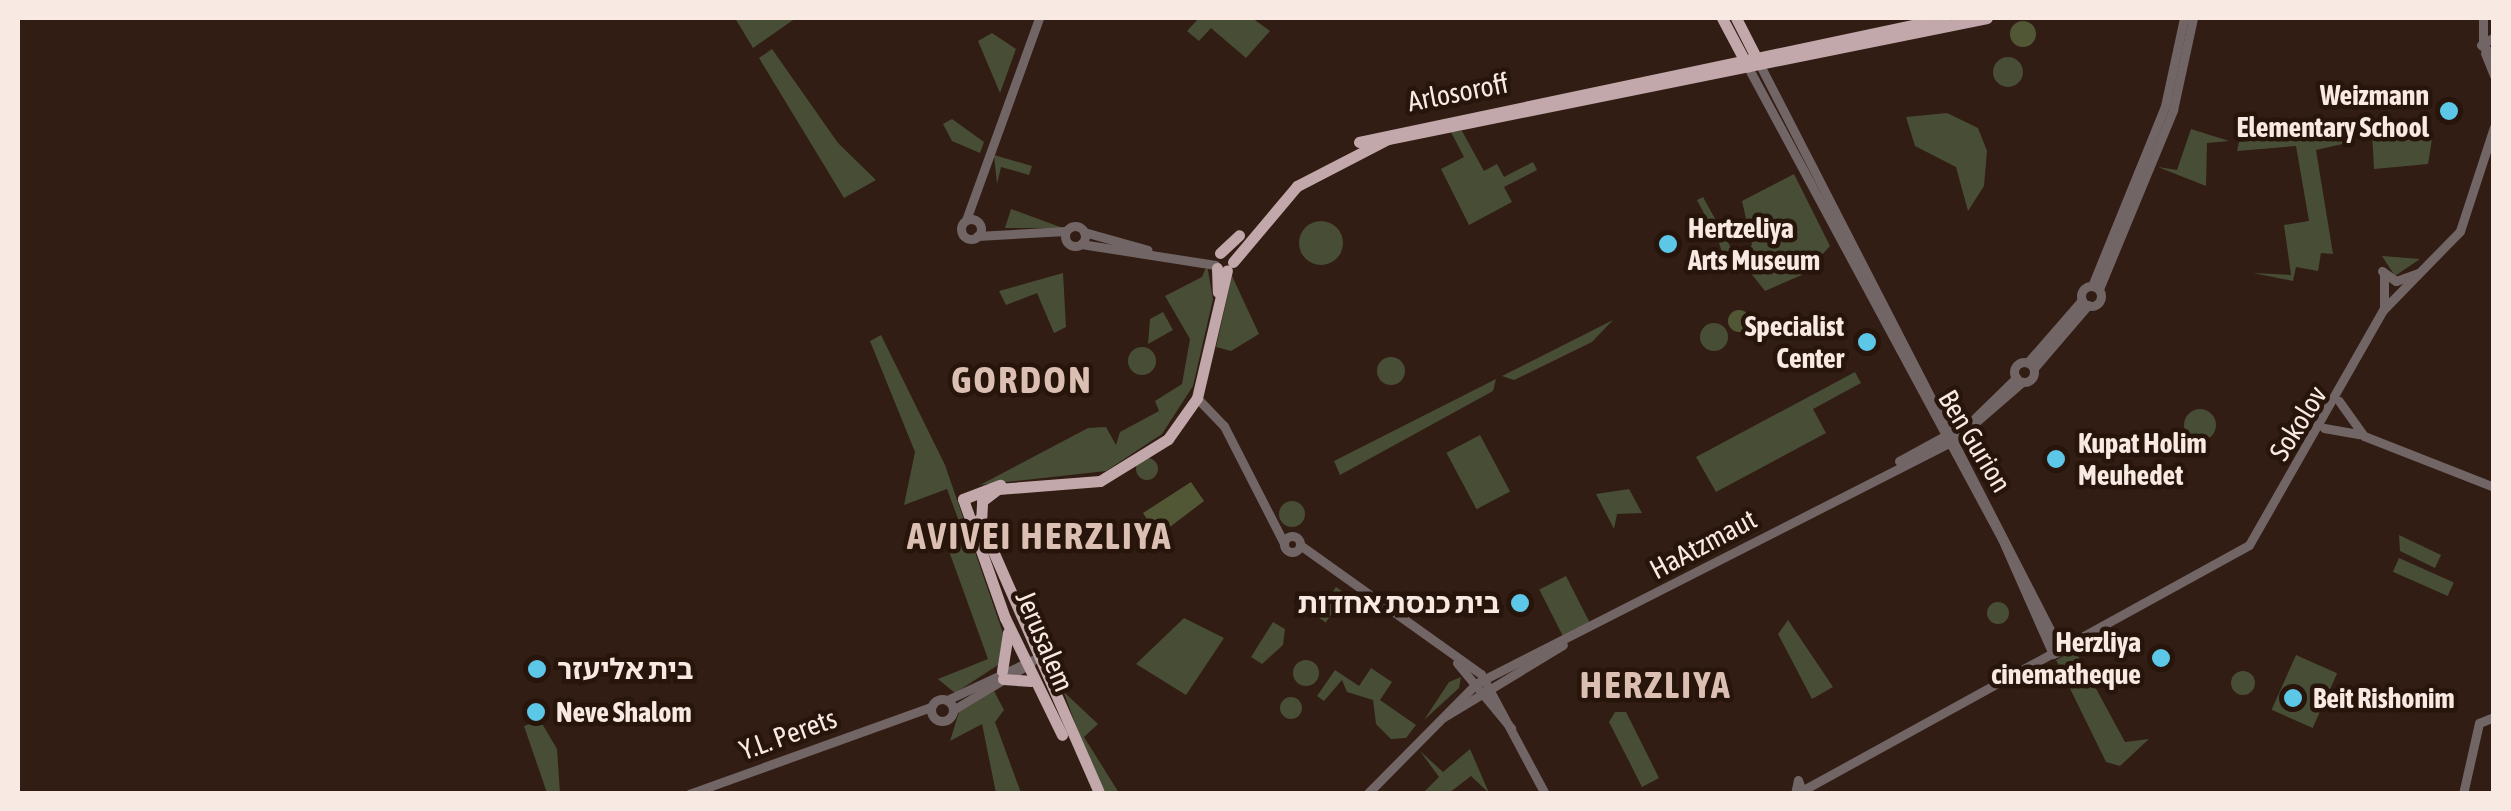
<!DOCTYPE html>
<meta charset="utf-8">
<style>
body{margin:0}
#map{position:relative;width:2511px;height:811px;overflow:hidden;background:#311d13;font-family:"Asap Condensed","Noto Sans Hebrew",sans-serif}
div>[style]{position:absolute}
.green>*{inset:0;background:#484d35;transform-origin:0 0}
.round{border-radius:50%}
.forest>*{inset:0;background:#515734}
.minor>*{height:9px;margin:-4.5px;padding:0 4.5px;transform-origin:4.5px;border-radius:4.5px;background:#726566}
.minor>.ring{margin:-4.5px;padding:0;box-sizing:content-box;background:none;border:9px solid #726566;border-radius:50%}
.major>*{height:11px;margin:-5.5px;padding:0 5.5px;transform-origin:5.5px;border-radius:5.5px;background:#c2a8aa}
.dots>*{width:28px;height:28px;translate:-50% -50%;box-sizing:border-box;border:5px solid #27140a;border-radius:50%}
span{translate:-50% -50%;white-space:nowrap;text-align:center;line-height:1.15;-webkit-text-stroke:9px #27140a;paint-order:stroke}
.street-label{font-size:28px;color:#f8eae3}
.poi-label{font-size:28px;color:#f8eae3;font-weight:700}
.right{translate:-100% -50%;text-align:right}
.left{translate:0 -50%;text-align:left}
.district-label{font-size:38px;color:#dabfb2;font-weight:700;letter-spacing:2.5px}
.frame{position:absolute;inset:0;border:20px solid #f8eae3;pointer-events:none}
</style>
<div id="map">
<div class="green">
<div style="clip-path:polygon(735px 18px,796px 18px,753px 48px)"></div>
<div style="clip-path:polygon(1199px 18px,1252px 18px,1270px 31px,1246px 58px,1211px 28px,1199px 41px,1187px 31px)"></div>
<div style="clip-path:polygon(992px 33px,1016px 49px,1000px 93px,978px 41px)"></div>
<div style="clip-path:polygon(772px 49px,838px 143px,876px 180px,844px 198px,759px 58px)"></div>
<div class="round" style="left:1993px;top:57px;width:30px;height:30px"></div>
<div style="clip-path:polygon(1947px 113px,1978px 128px,1987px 151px,1984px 186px,1968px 211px,1956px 167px,1915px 146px,1906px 117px)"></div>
<div style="clip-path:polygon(952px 119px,984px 142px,980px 153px,952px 141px,943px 124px)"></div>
<div style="clip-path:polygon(2420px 125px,2432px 139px,2428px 164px,2374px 169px,2372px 131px)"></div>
<div style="clip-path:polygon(2355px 126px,2356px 141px,2316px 150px,2333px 254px,2321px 253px,2318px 271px,2296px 267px,2293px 281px,2253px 273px,2291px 275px,2284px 225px,2309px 221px,2296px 146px,2237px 151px,2239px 142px)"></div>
<div style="clip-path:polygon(2191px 129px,2229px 141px,2207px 143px,2206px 186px,2158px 167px,2177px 170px)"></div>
<div style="clip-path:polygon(1462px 131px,1484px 171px,1497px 164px,1504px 177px,1533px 162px,1537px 170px,1504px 187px,1512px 202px,1469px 225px,1441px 169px,1464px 157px,1451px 132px)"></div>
<div style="clip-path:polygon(994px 155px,1032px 166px,1029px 175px,1001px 167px,997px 184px)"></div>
<div style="clip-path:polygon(1794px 174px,1830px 246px,1804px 274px,1765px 291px,1739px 258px,1724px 258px,1716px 234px,1703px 235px,1710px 225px,1697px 200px,1703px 197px,1735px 255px,1752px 245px,1742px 201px)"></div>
<div style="clip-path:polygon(1011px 209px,1063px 228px,1005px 228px)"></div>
<div class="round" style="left:1299px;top:221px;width:44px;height:44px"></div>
<div style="clip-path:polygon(2382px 256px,2420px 259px,2395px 276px)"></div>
<div style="clip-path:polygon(1207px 265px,1213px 299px,1193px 386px,1162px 434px,1106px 471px,980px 485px,1088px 428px,1106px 427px,1116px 445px,1120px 432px,1159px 411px,1155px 401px,1182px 384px,1190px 339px,1165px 296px,1202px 277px)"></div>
<div style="clip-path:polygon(1063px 273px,1066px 327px,1054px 333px,1037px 293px,1006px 305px,999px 291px)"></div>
<div style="clip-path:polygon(1232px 276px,1259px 334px,1231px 351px,1216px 347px)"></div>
<div style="clip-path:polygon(1163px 312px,1173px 330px,1148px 344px,1150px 319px)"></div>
<div style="clip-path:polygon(1613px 320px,1592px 342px,1514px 380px,1502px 376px)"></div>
<div class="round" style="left:1700px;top:323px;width:28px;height:28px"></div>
<div style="clip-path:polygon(881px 335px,945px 465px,1004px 636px,998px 665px,955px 693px,938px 679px,988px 659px,945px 540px,963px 532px,947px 489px,904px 505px,915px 452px,870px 341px)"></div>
<div class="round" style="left:1128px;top:347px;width:28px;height:28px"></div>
<div class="round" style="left:1377px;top:357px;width:28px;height:28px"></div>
<div style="clip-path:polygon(1855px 372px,1861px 383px,1813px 409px,1826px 433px,1716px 492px,1696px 457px)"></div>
<div style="clip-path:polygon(1496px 379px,1493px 391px,1340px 475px,1334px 461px)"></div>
<div class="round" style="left:2184px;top:409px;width:32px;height:32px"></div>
<div style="left:1480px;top:435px;width:64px;height:38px;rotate:62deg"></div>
<div class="round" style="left:1136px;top:458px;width:22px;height:22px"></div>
<div style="clip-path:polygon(1629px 489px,1642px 513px,1617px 514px,1614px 529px,1596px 494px)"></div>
<div class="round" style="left:1279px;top:501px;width:26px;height:26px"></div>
<div style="clip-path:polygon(2399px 535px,2441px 555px,2435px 568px,2400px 551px)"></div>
<div style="left:2399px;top:558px;width:60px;height:15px;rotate:24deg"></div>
<div style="left:1566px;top:576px;width:56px;height:30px;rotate:63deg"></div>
<div style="left:1336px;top:587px;width:12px;height:35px;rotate:35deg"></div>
<div class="round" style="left:1987px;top:602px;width:22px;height:22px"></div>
<div style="clip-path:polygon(1184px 618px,1224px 638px,1186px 695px,1136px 664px)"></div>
<div style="clip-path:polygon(1788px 620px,1833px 687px,1812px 699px,1778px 634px)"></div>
<div style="clip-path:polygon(1273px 622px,1285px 629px,1283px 645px,1262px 664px,1251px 657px)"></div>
<div style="clip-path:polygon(2075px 650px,2125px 742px,2149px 739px,2120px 766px,2106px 762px,2056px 660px)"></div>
<div style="left:2296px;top:655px;width:45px;height:60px;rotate:24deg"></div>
<div class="round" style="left:1293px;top:660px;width:26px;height:26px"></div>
<div style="clip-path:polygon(1053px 663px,1066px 694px,1098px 724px,1084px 737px,1119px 793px,1106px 793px,1092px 769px)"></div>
<div style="clip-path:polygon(1371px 668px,1392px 682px,1380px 700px,1416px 725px,1406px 738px,1391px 739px,1376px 724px,1373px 700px,1347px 692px,1342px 680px,1324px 701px,1317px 696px,1335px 670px,1359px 686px)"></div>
<div class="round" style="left:2231px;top:671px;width:24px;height:24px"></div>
<div style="clip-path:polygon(1461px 677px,1459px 688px,1424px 720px,1449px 682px)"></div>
<div style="clip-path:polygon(994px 691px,1004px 710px,995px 722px,1021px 793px,996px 793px,982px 724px,950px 741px,959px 712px)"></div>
<div class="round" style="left:1280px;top:697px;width:22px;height:22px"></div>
<div style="clip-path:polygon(1615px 712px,1626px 712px,1659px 778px,1642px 787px,1609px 722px)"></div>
<div style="clip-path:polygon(540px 720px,557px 749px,560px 793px,547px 793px,524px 726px)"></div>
<div style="clip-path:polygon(1470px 749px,1489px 793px,1471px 776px,1449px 793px,1423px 793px,1439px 777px,1420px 751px,1443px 772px)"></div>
</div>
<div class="forest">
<div class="round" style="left:2010px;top:21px;width:26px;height:26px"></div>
<div class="round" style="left:1728px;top:310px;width:22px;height:22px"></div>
<div style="clip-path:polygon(1191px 482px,1204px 501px,1158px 536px,1143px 513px)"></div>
</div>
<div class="minor">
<div style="left:2494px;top:37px;width:15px;rotate:148deg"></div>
<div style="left:2481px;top:45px;width:16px;rotate:38deg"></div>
<div style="left:2483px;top:40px;width:22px;rotate:-90deg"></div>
<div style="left:2485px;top:53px;width:24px;rotate:68deg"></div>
<div style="left:1762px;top:69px;width:652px;rotate:62.81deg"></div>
<div style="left:1750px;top:71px;width:532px;rotate:61.7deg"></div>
<div style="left:2002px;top:539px;width:126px;rotate:66.1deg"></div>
<div class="ring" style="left:961px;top:219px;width:11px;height:11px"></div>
<div style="left:966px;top:220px;width:215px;rotate:-70.1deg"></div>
<div class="ring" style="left:1065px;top:226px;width:11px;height:11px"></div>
<div style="left:1084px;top:232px;width:66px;rotate:15.7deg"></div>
<div style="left:977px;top:236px;width:89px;rotate:-3.2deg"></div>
<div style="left:1081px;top:244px;width:136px;rotate:8.9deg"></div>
<div style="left:2382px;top:271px;width:17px;rotate:36deg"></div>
<div style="left:2396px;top:281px;width:23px;rotate:-20deg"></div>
<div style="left:2092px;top:286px;width:194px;rotate:-67.9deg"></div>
<div style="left:2165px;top:106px;width:90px;rotate:-77.8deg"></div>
<div class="ring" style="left:2081px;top:286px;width:11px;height:11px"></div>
<div style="left:2099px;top:289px;width:194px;rotate:-67.5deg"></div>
<div style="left:2173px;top:110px;width:94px;rotate:-77.7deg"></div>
<div style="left:2384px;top:308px;width:33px;rotate:-90deg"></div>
<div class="ring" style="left:2014px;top:362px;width:11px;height:11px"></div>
<div style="left:2028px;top:362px;width:82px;rotate:-48.9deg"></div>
<div style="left:2034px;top:368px;width:83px;rotate:-49.4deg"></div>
<div style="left:1197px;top:398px;width:39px;rotate:46deg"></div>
<div style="left:1224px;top:426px;width:131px;rotate:62.9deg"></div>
<div style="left:2339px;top:401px;width:43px;rotate:54.5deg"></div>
<div style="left:2364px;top:436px;width:140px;rotate:21.4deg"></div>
<div style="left:2324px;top:428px;width:36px;rotate:10deg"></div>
<div style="left:1899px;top:461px;width:83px;rotate:-28.7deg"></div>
<div style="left:1972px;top:421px;width:62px;rotate:-44.3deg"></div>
<div class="ring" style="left:1284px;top:536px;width:7px;height:7px"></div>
<div style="left:1300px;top:545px;width:222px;rotate:35.5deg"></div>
<div style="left:1481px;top:674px;width:136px;rotate:61.9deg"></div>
<div style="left:2056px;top:653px;width:40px;rotate:-25deg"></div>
<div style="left:1457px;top:663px;width:85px;rotate:50.3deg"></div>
<div class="ring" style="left:931px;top:699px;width:13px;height:13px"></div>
<div style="left:947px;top:700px;width:97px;rotate:-25deg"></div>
<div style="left:953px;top:710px;width:91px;rotate:-31.1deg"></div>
<div style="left:1444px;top:717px;width:139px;rotate:-31.2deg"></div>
<div style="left:1807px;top:788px;width:504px;rotate:-28.8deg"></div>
<div style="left:2249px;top:545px;width:271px;rotate:-60.3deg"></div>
<div style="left:2383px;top:310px;width:110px;rotate:-45.7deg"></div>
<div style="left:2460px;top:231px;width:109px;rotate:-71.9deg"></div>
<div style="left:689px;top:794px;width:257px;rotate:-19.8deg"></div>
<div style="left:1367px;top:794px;width:156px;rotate:-45.3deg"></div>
<div style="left:1477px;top:683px;width:536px;rotate:-26.95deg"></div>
<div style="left:1955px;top:440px;width:89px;rotate:-40.9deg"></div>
<div style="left:1795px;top:794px;width:14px;rotate:-78deg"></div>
<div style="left:1798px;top:780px;width:15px;rotate:70deg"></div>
<div style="left:2463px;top:794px;width:73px;rotate:-77.3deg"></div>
<div style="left:2479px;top:723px;width:16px;rotate:-22deg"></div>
</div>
<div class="major">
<div style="left:1722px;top:18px;width:55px;rotate:62deg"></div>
<div style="left:1736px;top:18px;width:51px;rotate:62.9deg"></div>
<div style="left:1359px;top:142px;width:600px;rotate:-11.93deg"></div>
<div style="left:1220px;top:253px;width:26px;rotate:-43deg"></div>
<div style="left:1233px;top:262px;width:99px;rotate:-49.9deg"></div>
<div style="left:1297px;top:186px;width:102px;rotate:-27.3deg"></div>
<div style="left:1388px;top:139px;width:611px;rotate:-11.42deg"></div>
<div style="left:1217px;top:268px;width:24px;rotate:88deg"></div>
<div style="left:963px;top:499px;width:40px;rotate:-21deg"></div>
<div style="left:963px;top:499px;width:126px;rotate:70.6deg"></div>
<div style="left:1005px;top:618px;width:130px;rotate:64deg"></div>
<div style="left:979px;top:519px;width:300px;rotate:66.3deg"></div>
<div style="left:981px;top:523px;width:22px;rotate:-87deg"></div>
<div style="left:982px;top:501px;width:20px;rotate:-37deg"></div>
<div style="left:998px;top:489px;width:102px;rotate:-4.5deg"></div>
<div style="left:1100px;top:481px;width:80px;rotate:-31.7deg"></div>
<div style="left:1168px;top:439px;width:50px;rotate:-54.7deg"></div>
<div style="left:1197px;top:398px;width:131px;rotate:-76.8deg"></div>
<div style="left:1002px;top:671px;width:39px;rotate:-81deg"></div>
<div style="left:1003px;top:679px;width:28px;rotate:4deg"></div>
</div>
<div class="dots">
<div style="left:2449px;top:111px;background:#5dc7e8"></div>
<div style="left:1668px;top:244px;background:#5dc7e8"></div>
<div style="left:1867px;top:342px;background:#5dc7e8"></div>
<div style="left:2056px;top:459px;background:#5dc7e8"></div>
<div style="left:1520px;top:603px;background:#5dc7e8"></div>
<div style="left:2161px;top:658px;background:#5dc7e8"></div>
<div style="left:537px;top:669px;background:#5dc7e8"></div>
<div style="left:2293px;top:698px;background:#5dc7e8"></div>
<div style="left:536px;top:712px;background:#5dc7e8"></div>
</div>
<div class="street-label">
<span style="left:1458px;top:92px;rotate:-11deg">Arlosoroff</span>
<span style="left:2298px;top:423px;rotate:-58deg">Sokolov</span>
<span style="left:1975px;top:441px;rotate:59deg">Ben Gurion</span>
<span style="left:1703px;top:544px;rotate:-28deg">HaAtzmaut</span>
<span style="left:1045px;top:641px;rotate:67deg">Jerusalem</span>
<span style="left:788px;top:734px;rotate:-20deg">Y.L. Perets</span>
</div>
<div class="poi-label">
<span class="right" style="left:2429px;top:111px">Weizmann<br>Elementary School</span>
<span class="left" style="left:1688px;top:244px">Hertzeliya<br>Arts Museum</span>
<span class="right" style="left:1844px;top:342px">Specialist<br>Center</span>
<span class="left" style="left:2078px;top:459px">Kupat Holim<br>Meuhedet</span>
<span class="right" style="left:1500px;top:603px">בית כנסת אחדות</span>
<span class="right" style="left:2141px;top:658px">Herzliya<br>cinematheque</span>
<span class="left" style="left:557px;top:669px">בית אליעזר</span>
<span class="left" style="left:2313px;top:698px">Beit Rishonim</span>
<span class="left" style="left:556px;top:712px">Neve Shalom</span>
</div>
<div class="district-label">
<span style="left:1022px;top:380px">GORDON</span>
<span style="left:1040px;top:536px">AVIVEI HERZLIYA</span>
<span style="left:1656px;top:685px">HERZLIYA</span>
</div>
<div class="frame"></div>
</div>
